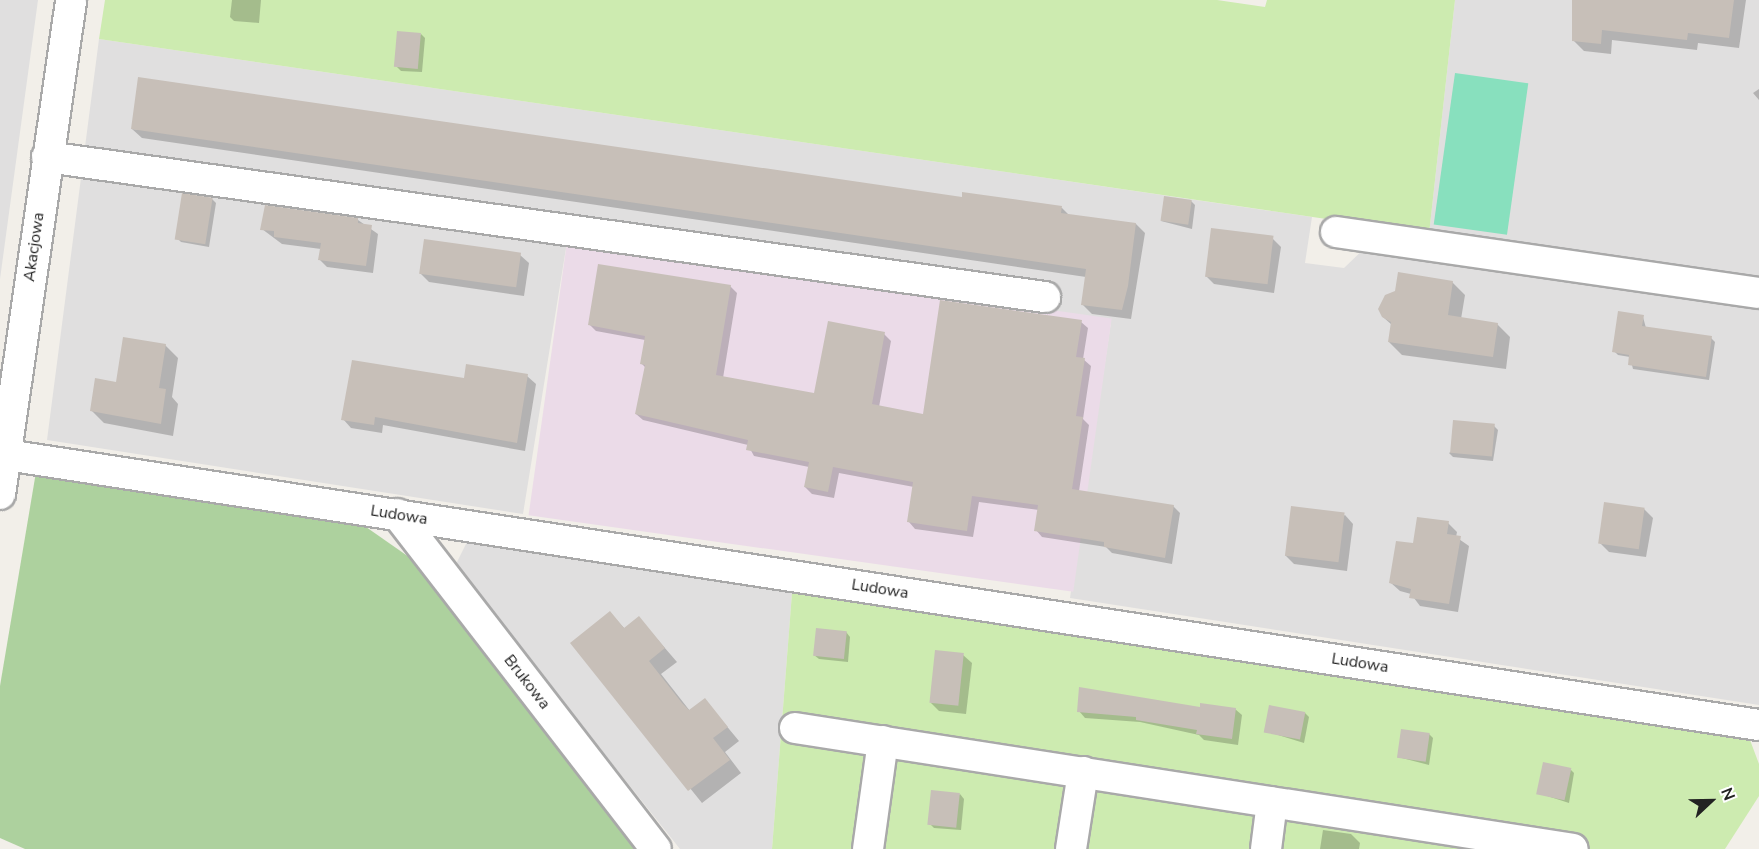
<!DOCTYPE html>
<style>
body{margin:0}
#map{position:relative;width:1759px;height:849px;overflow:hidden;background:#f2efe9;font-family:"Nunito Sans",sans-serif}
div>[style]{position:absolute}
.residential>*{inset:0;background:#e0dfdf}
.industrial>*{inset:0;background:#ebdbe8;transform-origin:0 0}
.grass>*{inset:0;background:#cdebb0}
.forest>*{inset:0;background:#add19e}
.pitch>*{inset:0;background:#88e0be;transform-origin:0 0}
.shadow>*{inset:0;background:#0003}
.building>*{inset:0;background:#c7bfb8;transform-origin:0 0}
.roads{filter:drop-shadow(2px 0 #a9a9a9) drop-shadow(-2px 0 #a9a9a9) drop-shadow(0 2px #a9a9a9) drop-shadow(0 -2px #a9a9a9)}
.minor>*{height:30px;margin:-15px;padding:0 15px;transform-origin:15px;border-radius:15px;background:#fff}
span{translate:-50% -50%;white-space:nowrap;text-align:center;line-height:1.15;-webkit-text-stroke:4.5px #fff;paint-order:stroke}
.street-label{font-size:16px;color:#222}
.north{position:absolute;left:1681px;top:771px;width:60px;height:60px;-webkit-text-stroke:4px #fff;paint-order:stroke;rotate:68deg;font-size:16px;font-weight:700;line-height:24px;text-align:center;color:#222}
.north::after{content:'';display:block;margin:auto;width:21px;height:27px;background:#222;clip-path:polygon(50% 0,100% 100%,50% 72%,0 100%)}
</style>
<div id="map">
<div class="residential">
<div style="clip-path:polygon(0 0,38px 0,0 279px)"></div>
<div style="clip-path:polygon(1455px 0,1759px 0,1759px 283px,1429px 234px)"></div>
<div style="clip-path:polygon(99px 39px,1312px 217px,1305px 263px,1344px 268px,1369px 244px,1759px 301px,1759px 705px,1070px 598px,1111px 322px,567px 242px,523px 514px,47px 440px)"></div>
<div style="clip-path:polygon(467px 542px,792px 593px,772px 849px,680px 849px,455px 566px)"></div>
</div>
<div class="industrial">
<div style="left:567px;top:242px;width:550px;height:276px;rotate:8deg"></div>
</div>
<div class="grass">
<div style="clip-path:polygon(105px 0,1217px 0,1265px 7px,1267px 0,1455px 0,1429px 234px,99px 39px)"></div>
<div style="clip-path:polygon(792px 593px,1750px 740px,1759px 764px,1759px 796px,1725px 849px,772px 849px)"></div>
</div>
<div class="forest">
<div style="clip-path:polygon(36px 472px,356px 520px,409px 557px,638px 849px,25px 849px,0 838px,0 686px)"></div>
</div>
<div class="pitch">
<div style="left:1455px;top:73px;width:74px;height:153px;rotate:8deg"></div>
</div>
<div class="shadow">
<div style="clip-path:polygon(232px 0,261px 0,259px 23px,234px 21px,230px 17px)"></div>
<div style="clip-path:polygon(1575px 0,1746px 0,1739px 48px,1698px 43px,1697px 50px,1612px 40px,1611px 54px,1584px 51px,1573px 40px)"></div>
<div style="clip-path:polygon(421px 34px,425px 38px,422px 72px,401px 71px,397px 67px)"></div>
<div style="clip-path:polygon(1759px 89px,1759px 100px,1753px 93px)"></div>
<div style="clip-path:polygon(132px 129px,1062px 208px,1069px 215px,1136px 224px,1145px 233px,1131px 319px,1092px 314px,1083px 305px,1086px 277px,142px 138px)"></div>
<div style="clip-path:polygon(212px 199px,216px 203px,209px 247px,181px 242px,177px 238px)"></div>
<div style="clip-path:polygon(1191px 201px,1195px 205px,1192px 229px,1161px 221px)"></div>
<div style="clip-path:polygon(358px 220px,378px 234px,373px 273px,327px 267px,320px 260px,321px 249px,282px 244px,262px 229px)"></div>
<div style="clip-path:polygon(1272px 238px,1281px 247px,1274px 293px,1214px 284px,1206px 276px)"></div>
<div style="clip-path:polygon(520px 255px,529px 263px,524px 296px,429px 282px,420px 273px)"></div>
<div style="clip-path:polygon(1452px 282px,1465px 295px,1461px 319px,1497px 324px,1510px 337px,1506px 369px,1402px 355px,1389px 342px,1392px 325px,1383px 317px)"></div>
<div style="clip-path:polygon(730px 286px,737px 293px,723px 378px,815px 395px,884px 334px,891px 341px,879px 407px,924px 416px,1081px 322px,1088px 328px,1083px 359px,1091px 366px,1083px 419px,1089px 425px,1079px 491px,1173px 506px,1180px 513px,1172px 564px,1112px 553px,1106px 547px,1042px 537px,1036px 530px,1039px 510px,979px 502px,973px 537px,915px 529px,909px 522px,914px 487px,839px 473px,834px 498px,812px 494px,805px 487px,809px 467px,754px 456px,748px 445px,643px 420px,636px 414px,646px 368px,641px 363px,645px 340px,596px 331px,589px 324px)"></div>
<div style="clip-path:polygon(1643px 317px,1646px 328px,1711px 338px,1715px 342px,1709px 380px,1633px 369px,1630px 357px,1618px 355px,1614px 351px)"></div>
<div style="clip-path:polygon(165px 345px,178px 358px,172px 397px,178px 404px,173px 436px,104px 423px,91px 410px)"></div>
<div style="clip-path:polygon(527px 376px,536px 384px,525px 451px,383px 425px,382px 433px,351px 428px,343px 419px,466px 380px)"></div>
<div style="clip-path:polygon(1494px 426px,1498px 430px,1493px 461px,1453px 457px,1449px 453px)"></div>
<div style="clip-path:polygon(1644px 509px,1653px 518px,1646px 557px,1609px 552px,1600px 543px)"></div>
<div style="clip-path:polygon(1345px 515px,1353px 524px,1347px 571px,1294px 564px,1285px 555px)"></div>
<div style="clip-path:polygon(1448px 523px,1457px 532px,1456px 537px,1469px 546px,1458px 612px,1420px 606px,1411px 594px,1400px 591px,1391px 583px,1415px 545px)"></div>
<div style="clip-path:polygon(610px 613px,625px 629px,639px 618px,677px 662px,661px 674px,690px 711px,705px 700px,739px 741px,725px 752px,741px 773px,702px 803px,573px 643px)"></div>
<div style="clip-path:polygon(846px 632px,850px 637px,848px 662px,819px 659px,814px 655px)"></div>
<div style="clip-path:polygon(963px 655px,972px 663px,966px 714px,939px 711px,931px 703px)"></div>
<div style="clip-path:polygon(1235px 709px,1242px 715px,1238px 745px,1204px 740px,1199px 735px,1140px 722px,1085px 718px,1079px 711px)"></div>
<div style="clip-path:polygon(1305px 713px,1309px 717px,1304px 743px,1265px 731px)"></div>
<div style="clip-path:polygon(1429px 734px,1433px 738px,1429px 765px,1398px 757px)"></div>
<div style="clip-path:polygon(1570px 769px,1574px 773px,1569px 803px,1538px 793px)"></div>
<div style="clip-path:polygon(960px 794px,964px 799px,961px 830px,934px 828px,930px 824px)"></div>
<div style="clip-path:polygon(1323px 830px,1351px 834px,1360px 843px,1359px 849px,1320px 849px)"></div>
</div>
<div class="building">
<div style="clip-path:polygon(1572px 0,1734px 0,1729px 38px,1688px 33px,1687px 40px,1602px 30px,1601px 44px,1572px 41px)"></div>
<div style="left:397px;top:31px;width:24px;height:36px;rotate:5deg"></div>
<div style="clip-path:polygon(138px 77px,962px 197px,962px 192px,1062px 206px,1061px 213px,1136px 223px,1128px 286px,1122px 310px,1081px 305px,1086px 269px,131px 129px)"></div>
<div style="left:182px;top:193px;width:31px;height:47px;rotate:9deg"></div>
<div style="left:1164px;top:196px;width:28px;height:25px;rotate:8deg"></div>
<div style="clip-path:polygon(265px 205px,358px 218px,358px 223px,372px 225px,366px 266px,318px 260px,321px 243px,274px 237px,274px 231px,260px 230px)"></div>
<div style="left:1211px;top:228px;width:63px;height:49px;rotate:7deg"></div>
<div style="left:424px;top:239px;width:98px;height:35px;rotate:8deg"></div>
<div style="clip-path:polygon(598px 264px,731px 285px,716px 375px,814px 393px,828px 321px,885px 332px,872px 404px,923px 414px,940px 300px,1082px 320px,1076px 357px,1085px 358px,1076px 416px,1083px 417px,1072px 489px,1174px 505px,1165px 558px,1104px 547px,1104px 542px,1034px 531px,1038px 505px,972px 496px,967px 531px,907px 522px,913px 482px,833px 467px,828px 492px,804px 487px,809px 462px,746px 450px,748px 440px,635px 414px,645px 365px,640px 364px,645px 336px,588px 325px)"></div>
<div style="clip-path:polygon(1398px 272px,1453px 281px,1448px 315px,1498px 323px,1493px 357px,1388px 342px,1391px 322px,1382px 317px,1378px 309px,1385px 295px,1395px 291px)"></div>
<div style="clip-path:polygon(1618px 311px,1644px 315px,1642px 326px,1712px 336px,1706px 377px,1628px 365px,1629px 355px,1612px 352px)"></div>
<div style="clip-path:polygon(123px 337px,166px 344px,159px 388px,166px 389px,161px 424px,90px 411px,95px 378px,116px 382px)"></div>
<div style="clip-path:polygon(352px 360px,464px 378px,466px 364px,528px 374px,517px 443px,375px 417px,374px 425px,341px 420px)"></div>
<div style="left:1453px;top:420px;width:42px;height:33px;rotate:5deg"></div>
<div style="left:1604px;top:502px;width:41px;height:42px;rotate:8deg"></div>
<div style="left:1291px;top:506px;width:54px;height:50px;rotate:7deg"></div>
<div style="clip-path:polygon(1417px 517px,1449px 521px,1447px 534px,1461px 536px,1449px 604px,1409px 598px,1411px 589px,1389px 583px,1396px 541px,1413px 543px)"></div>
<div style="clip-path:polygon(610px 611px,624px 628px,639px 616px,665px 648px,649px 661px,682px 703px,689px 710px,705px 698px,728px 727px,713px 738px,730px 760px,688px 791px,570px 643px)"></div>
<div style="left:816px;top:628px;width:31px;height:28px;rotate:6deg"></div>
<div style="left:935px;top:650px;width:29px;height:53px;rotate:6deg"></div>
<div style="clip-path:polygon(1079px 687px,1200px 707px,1200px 703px,1236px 708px,1232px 739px,1196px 734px,1197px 730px,1136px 720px,1136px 717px,1077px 712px)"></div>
<div style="left:1269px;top:705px;width:37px;height:28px;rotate:11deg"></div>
<div style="left:1401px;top:729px;width:29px;height:29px;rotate:8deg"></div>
<div style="left:1543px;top:762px;width:29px;height:33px;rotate:12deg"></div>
<div style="left:931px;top:790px;width:29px;height:35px;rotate:6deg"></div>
</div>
<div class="roads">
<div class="minor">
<div style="left:47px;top:157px;width:1008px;rotate:7.99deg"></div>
<div style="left:1336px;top:232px;width:427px;rotate:8.2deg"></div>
<div style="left:0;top:454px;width:1780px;rotate:8.76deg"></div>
<div style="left:0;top:494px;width:499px;rotate:-81.8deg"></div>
<div style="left:397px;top:514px;width:423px;rotate:52.3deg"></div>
<div style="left:795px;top:728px;width:787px;rotate:8.84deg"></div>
<div style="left:868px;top:849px;width:109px;rotate:-82.1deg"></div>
<div style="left:1071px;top:849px;width:78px;rotate:-81.1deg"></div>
<div style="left:1266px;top:849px;width:47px;rotate:-82.7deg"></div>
</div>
</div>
<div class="street-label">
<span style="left:34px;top:247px;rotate:-82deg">Akacjowa</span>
<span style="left:399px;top:515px;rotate:9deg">Ludowa</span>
<span style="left:880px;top:589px;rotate:9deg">Ludowa</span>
<span style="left:1360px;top:663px;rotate:9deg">Ludowa</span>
<span style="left:527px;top:682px;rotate:52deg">Brukowa</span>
</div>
<div class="north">N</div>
</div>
